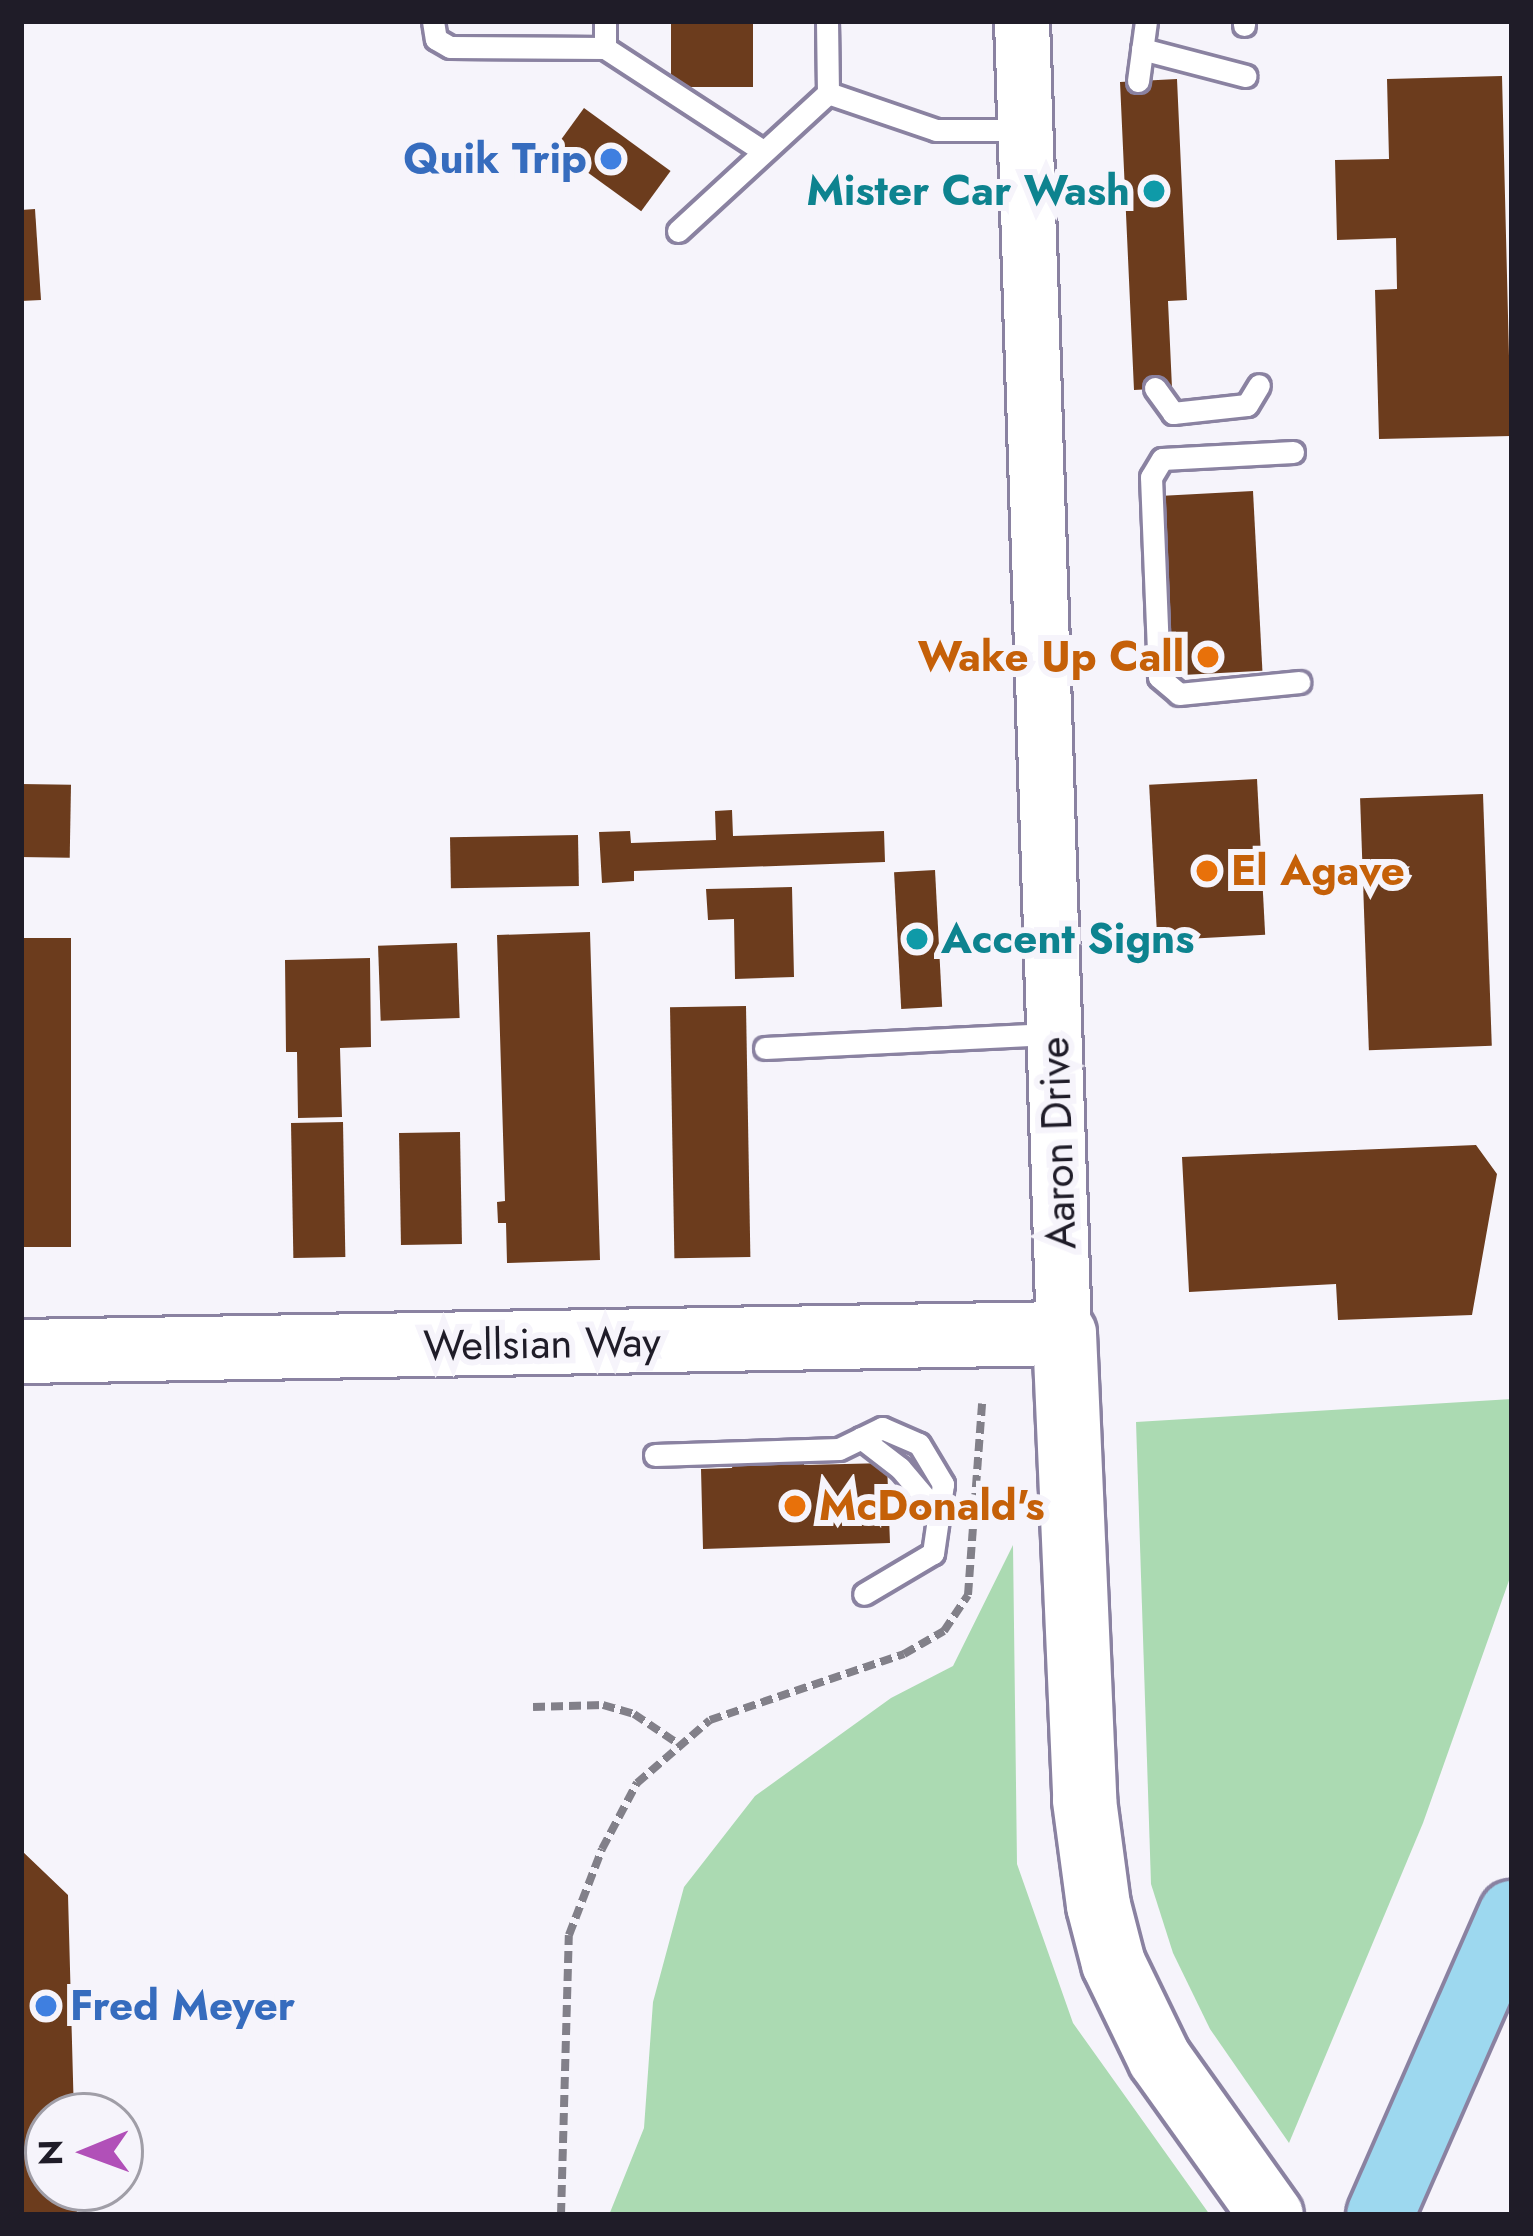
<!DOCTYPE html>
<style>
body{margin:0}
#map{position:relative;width:1533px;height:2236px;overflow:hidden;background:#f6f4fb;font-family:Jost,sans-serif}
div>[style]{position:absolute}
.green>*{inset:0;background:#abdab2}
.building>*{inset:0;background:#6c3c1d;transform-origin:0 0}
.path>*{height:8px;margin-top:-4px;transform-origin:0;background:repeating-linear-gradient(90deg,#828089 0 12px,transparent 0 18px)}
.roads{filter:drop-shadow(3px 0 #8a82a1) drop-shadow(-3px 0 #8a82a1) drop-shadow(0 3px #8a82a1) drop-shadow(0 -3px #8a82a1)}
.service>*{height:21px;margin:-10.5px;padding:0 10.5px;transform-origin:10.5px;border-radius:10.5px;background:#fff}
.tertiary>*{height:54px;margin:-27px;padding:0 27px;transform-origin:27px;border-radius:27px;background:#fff}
.secondary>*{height:63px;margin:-31.5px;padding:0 31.5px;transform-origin:31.5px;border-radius:31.5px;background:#fff}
.motorway>*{height:66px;margin:-33px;padding:0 33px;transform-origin:33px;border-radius:33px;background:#9dd8ef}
.dots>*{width:33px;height:33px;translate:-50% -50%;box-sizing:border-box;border:6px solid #f6f4fb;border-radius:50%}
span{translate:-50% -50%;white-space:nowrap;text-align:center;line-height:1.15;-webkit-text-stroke:12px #f6f4fb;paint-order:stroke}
.shop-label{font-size:42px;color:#366cbe;font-weight:700}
.right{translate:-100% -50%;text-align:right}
.left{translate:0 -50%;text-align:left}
.culture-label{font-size:42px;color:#0d838f;font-weight:700}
.food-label{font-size:42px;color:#c56008;font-weight:700}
.street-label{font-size:42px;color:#1f1c28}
.frame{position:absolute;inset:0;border:24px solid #1f1c28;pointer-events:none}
.north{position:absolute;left:24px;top:2092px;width:120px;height:120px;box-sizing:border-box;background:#f6f4fb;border:3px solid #a09ea7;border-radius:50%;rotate:269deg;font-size:33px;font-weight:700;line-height:48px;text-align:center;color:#1f1c28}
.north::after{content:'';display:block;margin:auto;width:42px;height:54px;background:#b150b8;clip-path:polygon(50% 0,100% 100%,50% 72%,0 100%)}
</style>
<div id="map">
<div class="green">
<div style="clip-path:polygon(1512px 1399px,1512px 1572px,1423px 1823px,1289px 2143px,1210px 2029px,1173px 1953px,1151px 1884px,1136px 1422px)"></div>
<div style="clip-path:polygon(1013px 1545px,1017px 1864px,1073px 2023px,1210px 2215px,609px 2215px,644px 2128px,653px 2002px,684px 1887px,755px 1796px,891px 1698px,953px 1666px)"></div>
</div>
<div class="building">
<div style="left:671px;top:21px;width:82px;height:66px"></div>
<div style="clip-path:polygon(1502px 76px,1511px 436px,1379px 439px,1375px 290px,1397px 289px,1396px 238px,1337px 240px,1335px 160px,1389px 159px,1387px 79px)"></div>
<div style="clip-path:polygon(1177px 79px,1187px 300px,1168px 301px,1172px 388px,1134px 390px,1120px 82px)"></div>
<div style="left:584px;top:108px;width:107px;height:50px;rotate:36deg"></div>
<div style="clip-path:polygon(35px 209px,41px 300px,21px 301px,21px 210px)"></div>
<div style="left:1253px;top:491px;width:180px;height:94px;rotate:87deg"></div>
<div style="left:1257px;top:779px;width:156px;height:108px;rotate:87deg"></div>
<div style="left:21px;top:784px;width:50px;height:73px;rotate:1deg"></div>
<div style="left:1483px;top:794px;width:252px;height:123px;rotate:88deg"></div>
<div style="clip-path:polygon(732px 810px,733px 836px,884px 831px,885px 862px,634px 871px,634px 881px,602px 883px,599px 832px,630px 831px,631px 843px,716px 840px,715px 811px)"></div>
<div style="left:578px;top:835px;width:51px;height:128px;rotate:89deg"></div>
<div style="left:935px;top:870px;width:137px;height:41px;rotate:87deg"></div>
<div style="clip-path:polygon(792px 887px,794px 977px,735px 979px,734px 919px,708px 920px,706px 889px)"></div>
<div style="clip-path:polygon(590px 932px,600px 1260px,507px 1263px,506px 1223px,498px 1223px,497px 1202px,505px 1201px,497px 935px)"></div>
<div style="left:21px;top:938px;width:50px;height:309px"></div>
<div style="left:457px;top:943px;width:75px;height:79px;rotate:88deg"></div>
<div style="clip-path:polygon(370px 958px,371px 1047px,340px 1048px,342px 1117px,298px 1118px,297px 1052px,286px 1052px,285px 960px)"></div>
<div style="left:746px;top:1006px;width:251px;height:76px;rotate:89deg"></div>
<div style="left:343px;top:1122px;width:135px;height:52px;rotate:89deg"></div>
<div style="left:460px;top:1132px;width:112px;height:61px;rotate:89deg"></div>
<div style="clip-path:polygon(1476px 1145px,1497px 1174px,1472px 1315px,1338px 1320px,1336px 1284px,1189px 1292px,1182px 1157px)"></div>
<div style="clip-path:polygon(804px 1454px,804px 1465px,887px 1463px,890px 1543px,703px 1549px,701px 1469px,732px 1468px,735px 1456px)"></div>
<div style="clip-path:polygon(21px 1850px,68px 1895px,74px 2116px,48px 2116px,48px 2188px,76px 2188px,77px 2215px,21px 2215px)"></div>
</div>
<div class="path">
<div style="left:533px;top:1707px;width:70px;rotate:-1.6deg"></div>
<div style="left:603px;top:1705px;width:32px;rotate:16deg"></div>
<div style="left:634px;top:1714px;width:55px;rotate:34deg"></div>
<div style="left:561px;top:2215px;width:280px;rotate:-88.4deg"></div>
<div style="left:569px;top:1935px;width:92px;rotate:-69deg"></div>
<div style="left:602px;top:1849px;width:75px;rotate:-62.1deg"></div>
<div style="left:637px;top:1783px;width:96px;rotate:-40.8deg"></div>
<div style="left:710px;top:1720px;width:205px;rotate:-18.8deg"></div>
<div style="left:904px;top:1654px;width:46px;rotate:-29.9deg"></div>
<div style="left:944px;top:1631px;width:43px;rotate:-56.3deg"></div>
<div style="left:968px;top:1595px;width:192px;rotate:-85.8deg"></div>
</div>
<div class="roads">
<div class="service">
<div style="left:433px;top:21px;width:18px;rotate:81deg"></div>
<div style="left:436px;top:39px;width:16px;rotate:30deg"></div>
<div style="left:450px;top:47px;width:155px;rotate:0.4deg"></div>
<div style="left:605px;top:48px;width:189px;rotate:33.1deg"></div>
<div style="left:605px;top:21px;width:27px;rotate:90deg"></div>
<div style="left:827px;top:21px;width:72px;rotate:89.2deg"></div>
<div style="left:1244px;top:21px;width:4px;rotate:90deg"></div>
<div style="left:1142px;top:49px;width:107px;rotate:14.6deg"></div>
<div style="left:1138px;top:81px;width:61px;rotate:-82.4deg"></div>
<div style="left:678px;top:231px;width:204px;rotate:-42.6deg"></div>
<div style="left:828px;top:93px;width:114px;rotate:18.9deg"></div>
<div style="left:936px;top:130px;width:89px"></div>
<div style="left:1155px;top:388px;width:31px;rotate:54deg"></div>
<div style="left:1173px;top:413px;width:74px;rotate:-6.2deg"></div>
<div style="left:1247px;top:405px;width:23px;rotate:-59deg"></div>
<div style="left:1293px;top:452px;width:131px;rotate:176.9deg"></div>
<div style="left:1162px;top:459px;width:21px;rotate:121deg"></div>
<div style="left:1151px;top:477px;width:200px;rotate:87.7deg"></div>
<div style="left:1159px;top:677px;width:26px;rotate:40deg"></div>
<div style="left:1179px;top:694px;width:121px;rotate:-5.7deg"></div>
<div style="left:765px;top:1048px;width:290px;rotate:-2.8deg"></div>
<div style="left:861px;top:1438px;width:49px;rotate:37.6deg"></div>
<div style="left:900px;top:1468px;width:59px;rotate:49.8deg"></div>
<div style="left:655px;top:1455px;width:184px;rotate:-1.9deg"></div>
<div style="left:839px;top:1449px;width:48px;rotate:-26deg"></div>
<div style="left:882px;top:1428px;width:40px;rotate:23.4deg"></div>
<div style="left:919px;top:1444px;width:47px;rotate:59deg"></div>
<div style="left:943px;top:1484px;width:70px;rotate:98.2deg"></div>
<div style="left:933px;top:1553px;width:80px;rotate:149.3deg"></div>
</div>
<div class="tertiary">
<div style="left:1022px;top:21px;width:1313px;rotate:88.17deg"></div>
</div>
<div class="secondary">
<div style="left:21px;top:1351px;width:1043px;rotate:-0.99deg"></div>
<div style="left:1064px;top:1333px;width:467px;rotate:87.5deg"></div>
<div style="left:1084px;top:1800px;width:106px;rotate:82.4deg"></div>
<div style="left:1098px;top:1905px;width:60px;rotate:75.5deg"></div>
<div style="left:1113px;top:1963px;width:106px;rotate:64.2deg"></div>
<div style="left:1159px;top:2058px;width:193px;rotate:54.5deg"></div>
</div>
<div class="motorway">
<div style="left:1380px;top:2215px;width:329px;rotate:-66.3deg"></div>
</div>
</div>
<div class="dots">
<div style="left:611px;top:159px;background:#3f7fe0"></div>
<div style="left:1154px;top:191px;background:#0f9aa8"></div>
<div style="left:1208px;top:657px;background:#e8710a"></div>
<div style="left:1207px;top:871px;background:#e8710a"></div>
<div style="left:917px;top:939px;background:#0f9aa8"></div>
<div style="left:795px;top:1506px;background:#e8710a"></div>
<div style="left:46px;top:2006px;background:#3f7fe0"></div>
</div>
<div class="shop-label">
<span class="right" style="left:587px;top:159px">Quik Trip</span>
<span class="left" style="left:70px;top:2006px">Fred Meyer</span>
</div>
<div class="culture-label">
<span class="right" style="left:1130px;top:191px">Mister Car Wash</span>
<span class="left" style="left:941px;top:939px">Accent Signs</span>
</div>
<div class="food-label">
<span class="right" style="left:1184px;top:657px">Wake Up Call</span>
<span class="left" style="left:1231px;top:871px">El Agave</span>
<span class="left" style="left:819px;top:1506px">McDonald's</span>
</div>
<div class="street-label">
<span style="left:1058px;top:1143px;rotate:-92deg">Aaron Drive</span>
<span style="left:542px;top:1344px;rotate:-1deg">Wellsian Way</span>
</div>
<div class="frame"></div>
<div class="north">N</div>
</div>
